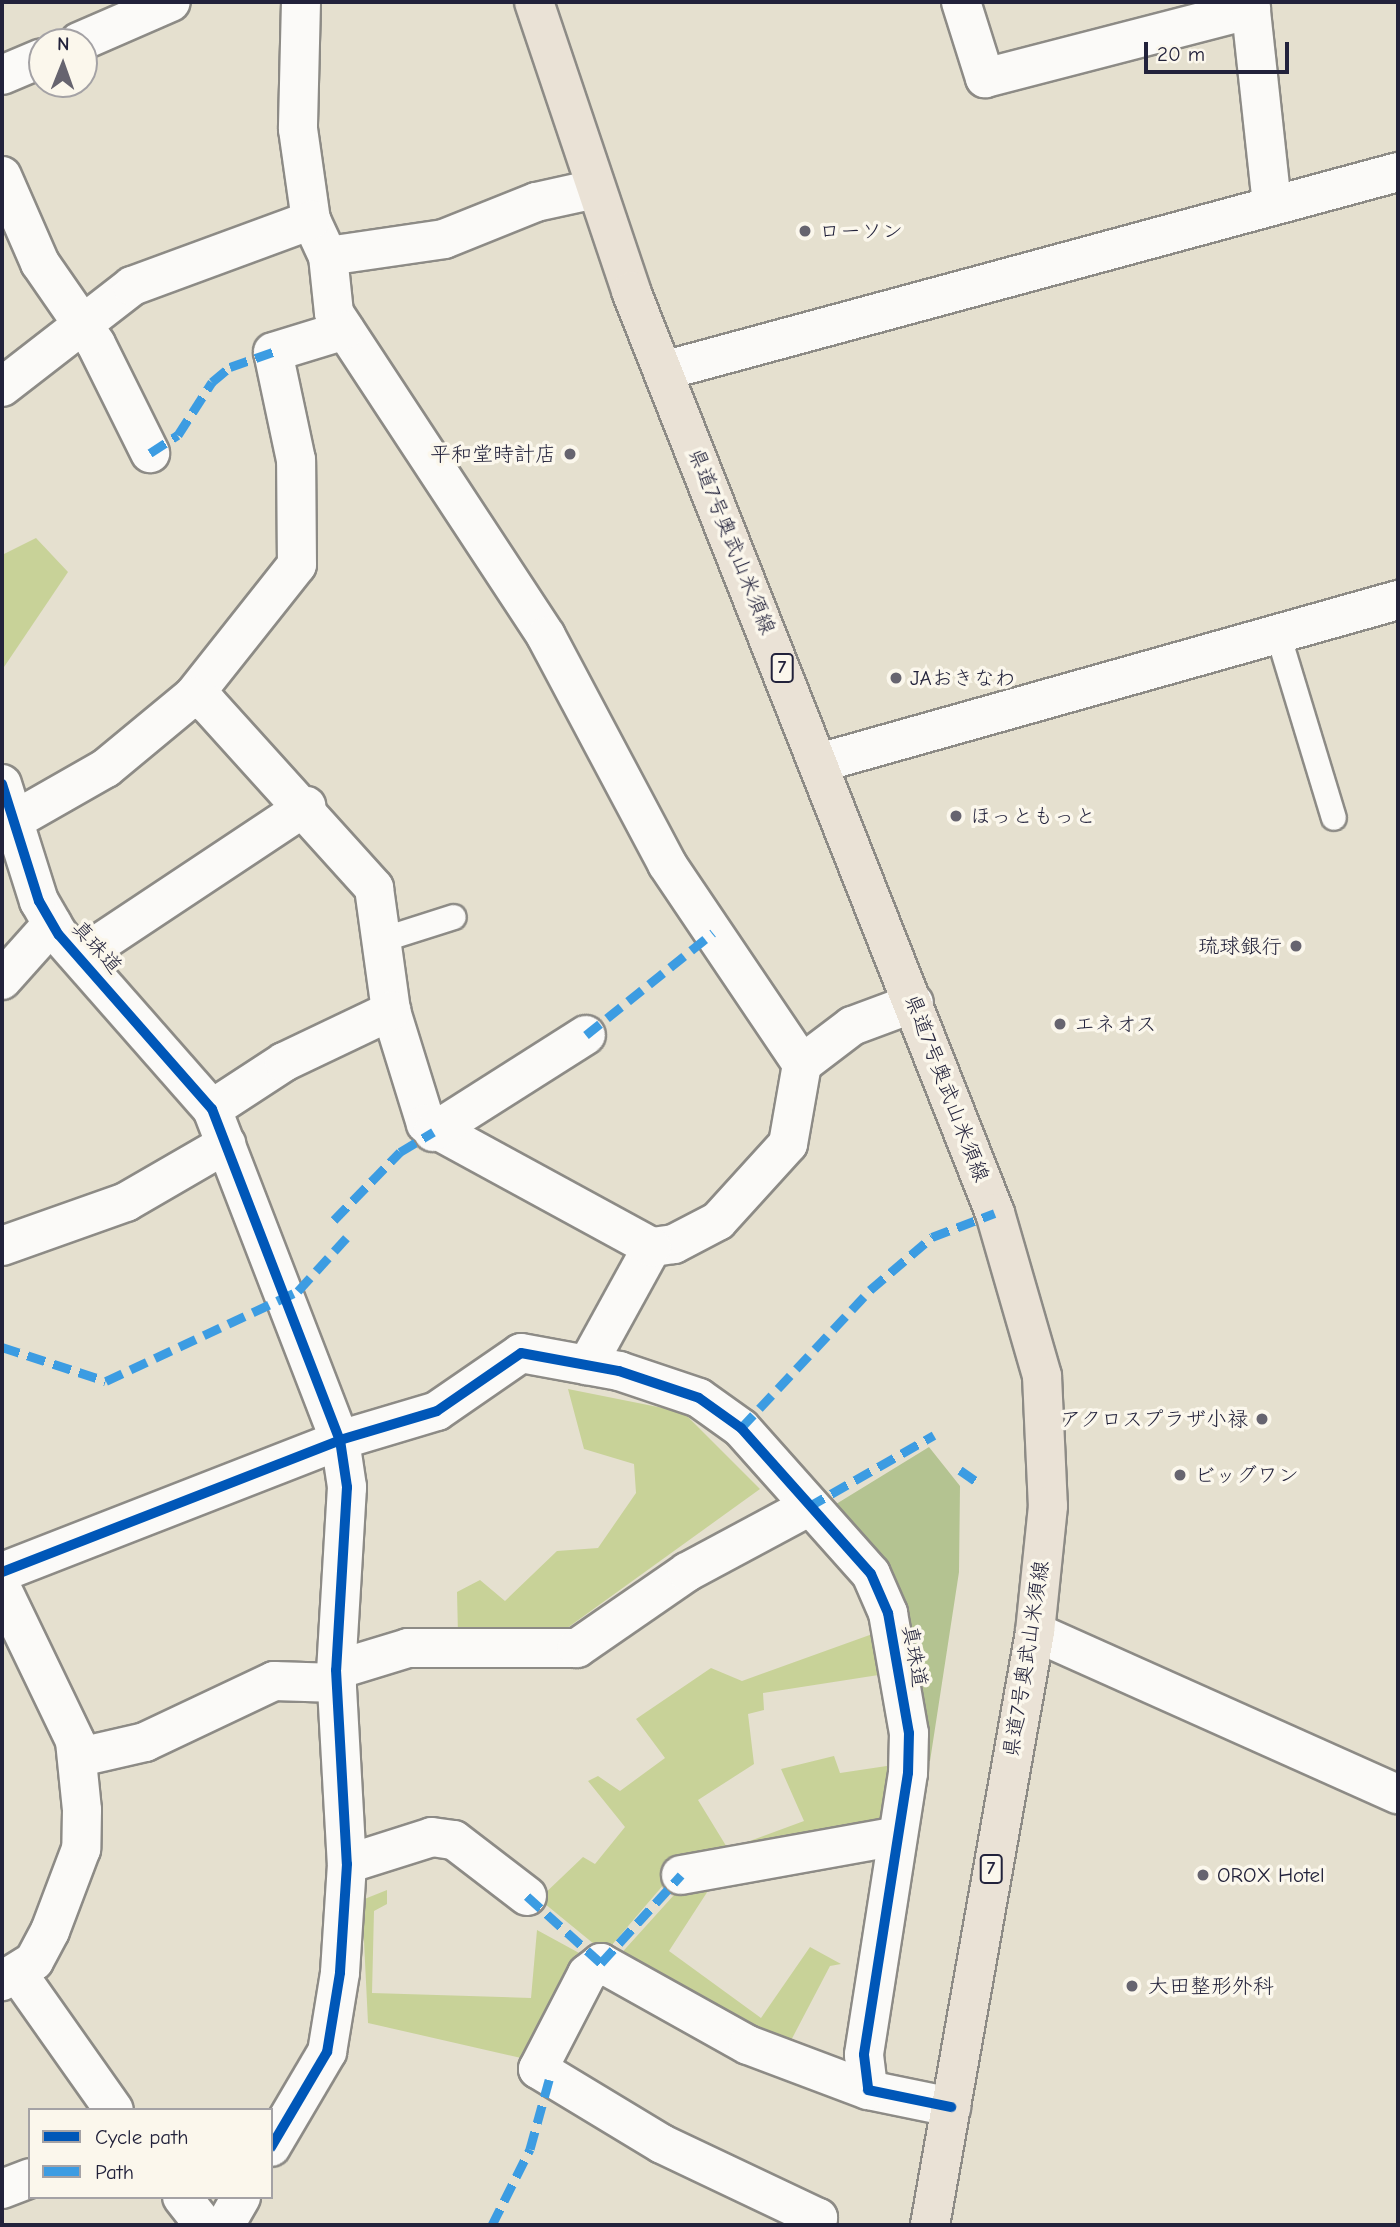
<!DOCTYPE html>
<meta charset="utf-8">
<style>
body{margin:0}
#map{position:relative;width:1400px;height:2227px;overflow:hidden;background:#e5e0cf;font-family:"Comic Neue","Klee One",sans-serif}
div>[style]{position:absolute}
.green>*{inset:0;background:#c8d298}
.forest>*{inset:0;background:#b4c391}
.roads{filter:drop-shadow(2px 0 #8d8b86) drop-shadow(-2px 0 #8d8b86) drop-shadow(0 2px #8d8b86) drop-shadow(0 -2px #8d8b86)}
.service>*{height:24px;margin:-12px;padding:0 12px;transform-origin:12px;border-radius:12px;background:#fbfaf8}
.minor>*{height:38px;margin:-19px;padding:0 19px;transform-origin:19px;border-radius:19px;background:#fbfaf8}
.tertiary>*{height:38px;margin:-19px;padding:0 19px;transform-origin:19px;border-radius:19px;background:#fbfaf8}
.primary>*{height:38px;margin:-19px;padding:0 19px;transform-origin:19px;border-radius:19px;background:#eae2d6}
.quiet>*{height:9px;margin-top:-4.5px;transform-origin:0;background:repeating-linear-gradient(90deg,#3c9ce2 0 18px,transparent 0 27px)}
.cycleway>*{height:10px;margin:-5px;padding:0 5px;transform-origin:5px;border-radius:5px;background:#0057b8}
.dots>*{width:19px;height:19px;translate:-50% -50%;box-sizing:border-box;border:4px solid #fbf7ec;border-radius:50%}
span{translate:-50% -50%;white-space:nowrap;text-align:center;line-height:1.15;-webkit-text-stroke:7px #fbf7ec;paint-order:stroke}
.shield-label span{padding:2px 5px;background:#fbf7ec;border:2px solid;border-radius:5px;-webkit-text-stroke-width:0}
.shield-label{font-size:19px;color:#22223b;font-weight:700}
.poi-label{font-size:21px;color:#22223b}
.left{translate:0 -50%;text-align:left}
.right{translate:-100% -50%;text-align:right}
.street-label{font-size:21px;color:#22223b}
.frame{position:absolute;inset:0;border:4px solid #22223b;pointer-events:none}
.legend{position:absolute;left:28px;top:2108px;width:245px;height:91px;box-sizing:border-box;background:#fbf7ec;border:2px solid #a4a2a5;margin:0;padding:9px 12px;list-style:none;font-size:21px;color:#22223b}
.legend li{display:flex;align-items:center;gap:14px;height:35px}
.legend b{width:35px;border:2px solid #a4a2a5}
.north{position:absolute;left:28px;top:28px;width:70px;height:70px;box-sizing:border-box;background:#fbf7ec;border:2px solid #a4a2a5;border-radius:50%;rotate:1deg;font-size:19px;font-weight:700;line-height:28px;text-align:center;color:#22223b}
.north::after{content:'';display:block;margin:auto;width:24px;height:32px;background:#66646f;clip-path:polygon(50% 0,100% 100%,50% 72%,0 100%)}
.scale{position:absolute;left:1144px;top:42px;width:145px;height:32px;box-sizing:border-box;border:4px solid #22223b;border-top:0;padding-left:9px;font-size:21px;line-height:24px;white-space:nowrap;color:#22223b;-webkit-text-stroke:5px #fbf7ec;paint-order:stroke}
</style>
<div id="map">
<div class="green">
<div style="clip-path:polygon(36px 538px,68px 572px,2px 670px,2px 555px)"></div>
<div style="clip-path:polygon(568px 1389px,683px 1412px,760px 1489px,563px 1631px,458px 1635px,457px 1592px,480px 1580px,505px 1601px,557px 1551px,598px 1548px,636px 1493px,634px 1464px,584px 1449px)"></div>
<div style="clip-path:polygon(878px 1632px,885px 1674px,763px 1693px,764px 1710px,748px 1714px,754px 1764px,698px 1800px,728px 1849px,804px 1821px,781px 1769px,834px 1756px,840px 1773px,900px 1764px,887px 1822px,677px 1869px,605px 1953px,539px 1899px,583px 1857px,595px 1864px,625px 1827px,588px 1781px,598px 1776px,620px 1791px,665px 1758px,636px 1719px,711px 1668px,742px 1681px)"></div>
<div style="clip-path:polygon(715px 1880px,669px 1951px,761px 2018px,810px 1947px,841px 1964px,830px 1966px,786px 2050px,617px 1958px,683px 1885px)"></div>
<div style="clip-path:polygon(387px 1890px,387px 1904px,374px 1911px,372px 1993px,531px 1998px,537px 1930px,581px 1954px,530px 2060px,368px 2023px,362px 1900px)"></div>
</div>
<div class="forest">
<div style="clip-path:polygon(929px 1447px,960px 1486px,959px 1572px,930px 1761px,920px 1761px,904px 1617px,828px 1509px)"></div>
</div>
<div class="roads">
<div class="service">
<div style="left:1278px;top:634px;width:192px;rotate:73.1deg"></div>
<div style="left:385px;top:939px;width:72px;rotate:-17.7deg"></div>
</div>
<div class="minor">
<div style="left:301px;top:2px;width:127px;rotate:91.4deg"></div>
<div style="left:298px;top:129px;width:92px;rotate:81.9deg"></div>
<div style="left:311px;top:220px;width:40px;rotate:65deg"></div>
<div style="left:328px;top:256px;width:117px;rotate:-8.3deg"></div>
<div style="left:444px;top:239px;width:99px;rotate:-21.9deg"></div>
<div style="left:536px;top:202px;width:60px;rotate:-12.4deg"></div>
<div style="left:961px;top:2px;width:80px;rotate:72.5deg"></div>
<div style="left:985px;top:78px;width:275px;rotate:-14.5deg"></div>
<div style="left:1250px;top:2px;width:202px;rotate:83.8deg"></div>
<div style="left:79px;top:42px;width:100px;rotate:-23.5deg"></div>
<div style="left:2px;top:75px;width:43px;rotate:-23deg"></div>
<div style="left:2px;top:176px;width:95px;rotate:66.4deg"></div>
<div style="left:40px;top:263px;width:98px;rotate:55.3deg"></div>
<div style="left:96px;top:344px;width:122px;rotate:63.6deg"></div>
<div style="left:328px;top:256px;width:57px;rotate:84deg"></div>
<div style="left:334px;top:313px;width:386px;rotate:56.7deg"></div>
<div style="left:546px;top:636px;width:258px;rotate:62deg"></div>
<div style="left:667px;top:864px;width:241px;rotate:56deg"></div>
<div style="left:802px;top:1064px;width:81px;rotate:99.9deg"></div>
<div style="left:788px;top:1144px;width:104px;rotate:132.3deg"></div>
<div style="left:718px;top:1221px;width:50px;rotate:152.4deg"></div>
<div style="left:674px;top:1244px;width:22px;rotate:172deg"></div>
<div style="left:652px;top:1247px;width:135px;rotate:118.8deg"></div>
<div style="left:663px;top:371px;width:761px;rotate:-15.15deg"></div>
<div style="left:2px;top:387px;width:165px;rotate:-37.8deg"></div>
<div style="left:132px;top:286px;width:191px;rotate:-20.2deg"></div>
<div style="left:193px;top:696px;width:167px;rotate:-51.6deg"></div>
<div style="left:297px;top:565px;width:105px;rotate:-90.5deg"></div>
<div style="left:296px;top:460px;width:110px;rotate:-102deg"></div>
<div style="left:273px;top:352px;width:75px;rotate:-17deg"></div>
<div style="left:819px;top:763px;width:602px;rotate:-15.72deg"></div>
<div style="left:2px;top:784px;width:123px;rotate:72.5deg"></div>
<div style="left:39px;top:901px;width:39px;rotate:60deg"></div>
<div style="left:59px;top:935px;width:232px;rotate:48.7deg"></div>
<div style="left:212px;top:1109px;width:355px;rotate:68.9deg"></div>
<div style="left:340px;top:1440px;width:48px;rotate:81.5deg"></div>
<div style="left:347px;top:1487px;width:183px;rotate:93.4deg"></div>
<div style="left:336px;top:1670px;width:194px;rotate:86.8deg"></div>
<div style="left:347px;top:1864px;width:109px;rotate:93.7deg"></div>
<div style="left:340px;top:1973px;width:80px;rotate:99.3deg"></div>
<div style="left:327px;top:2052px;width:110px;rotate:120.5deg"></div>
<div style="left:13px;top:821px;width:107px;rotate:-29.7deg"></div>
<div style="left:106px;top:768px;width:113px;rotate:-39.6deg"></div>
<div style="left:193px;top:696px;width:17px;rotate:28deg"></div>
<div style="left:208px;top:704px;width:248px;rotate:47.9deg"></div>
<div style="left:374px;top:888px;width:124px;rotate:82.1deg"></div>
<div style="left:391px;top:1011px;width:118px;rotate:72.8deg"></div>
<div style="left:426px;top:1124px;width:257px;rotate:28.6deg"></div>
<div style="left:79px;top:957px;width:273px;rotate:-33.6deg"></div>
<div style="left:2px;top:980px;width:75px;rotate:-48.2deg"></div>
<div style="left:802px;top:1064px;width:63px;rotate:-37.2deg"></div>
<div style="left:852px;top:1026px;width:66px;rotate:-20.4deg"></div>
<div style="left:212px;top:1109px;width:86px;rotate:-33.1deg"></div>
<div style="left:284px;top:1062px;width:119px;rotate:-25.5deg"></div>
<div style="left:433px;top:1132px;width:181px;rotate:-32.4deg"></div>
<div style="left:2px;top:1246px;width:132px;rotate:-19.5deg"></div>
<div style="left:126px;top:1202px;width:116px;rotate:-30.1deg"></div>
<div style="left:2px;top:1572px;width:363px;rotate:-21.3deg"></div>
<div style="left:340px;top:1440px;width:101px;rotate:-16.6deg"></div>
<div style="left:437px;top:1411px;width:102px;rotate:-34.6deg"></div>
<div style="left:521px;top:1353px;width:100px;rotate:10.4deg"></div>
<div style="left:619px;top:1371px;width:84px;rotate:18.6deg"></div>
<div style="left:699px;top:1398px;width:52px;rotate:35.5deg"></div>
<div style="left:741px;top:1428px;width:195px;rotate:48.3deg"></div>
<div style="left:871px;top:1574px;width:43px;rotate:66.4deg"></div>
<div style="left:888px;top:1613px;width:122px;rotate:80.1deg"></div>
<div style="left:909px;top:1733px;width:40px;rotate:91.4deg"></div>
<div style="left:908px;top:1773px;width:285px;rotate:98.9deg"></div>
<div style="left:864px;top:2055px;width:35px;rotate:83deg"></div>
<div style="left:868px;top:2090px;width:85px;rotate:11.6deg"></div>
<div style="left:2px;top:1589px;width:169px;rotate:64.3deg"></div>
<div style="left:75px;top:1741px;width:69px;rotate:84.2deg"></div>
<div style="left:82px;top:1810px;width:39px;rotate:91deg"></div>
<div style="left:81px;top:1849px;width:88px;rotate:110.7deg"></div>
<div style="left:50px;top:1931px;width:34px;rotate:118deg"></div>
<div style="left:34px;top:1961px;width:38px;rotate:148deg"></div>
<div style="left:336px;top:1670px;width:75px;rotate:-17deg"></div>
<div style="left:408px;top:1648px;width:169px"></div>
<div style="left:577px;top:1648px;width:134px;rotate:-34.6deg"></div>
<div style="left:687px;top:1572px;width:137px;rotate:-28.2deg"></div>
<div style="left:80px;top:1757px;width:67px;rotate:-13deg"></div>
<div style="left:145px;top:1742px;width:143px;rotate:-25.3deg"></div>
<div style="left:274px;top:1681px;width:63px;rotate:1.8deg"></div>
<div style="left:347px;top:1864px;width:89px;rotate:-17.6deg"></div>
<div style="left:432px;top:1837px;width:22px;rotate:8deg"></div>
<div style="left:454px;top:1840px;width:92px;rotate:37.5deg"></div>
<div style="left:681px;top:1875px;width:219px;rotate:-10.2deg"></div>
<div style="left:18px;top:1974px;width:166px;rotate:54.8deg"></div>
<div style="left:2px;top:2189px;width:30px;rotate:-21deg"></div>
<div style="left:182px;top:2197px;width:36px;rotate:52deg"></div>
<div style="left:225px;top:2225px;width:32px;rotate:-60deg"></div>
<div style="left:815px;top:2225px;width:8px;rotate:-67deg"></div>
<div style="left:818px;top:2218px;width:173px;rotate:-154.6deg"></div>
<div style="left:662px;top:2144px;width:145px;rotate:-148.8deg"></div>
<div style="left:538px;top:2069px;width:107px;rotate:-62.7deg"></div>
<div style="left:587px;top:1974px;width:18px;rotate:-38deg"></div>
<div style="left:601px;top:1963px;width:168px;rotate:29.2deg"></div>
<div style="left:748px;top:2045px;width:128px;rotate:20.6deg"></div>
</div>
<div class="tertiary">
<div style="left:1035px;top:1632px;width:398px;rotate:24.1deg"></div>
</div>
<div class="primary">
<div style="left:534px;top:2px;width:305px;rotate:71.4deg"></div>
<div style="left:631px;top:291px;width:991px;rotate:68.46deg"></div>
<div style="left:995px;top:1213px;width:170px;rotate:73.9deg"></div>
<div style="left:1042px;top:1376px;width:130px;rotate:87.4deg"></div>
<div style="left:1048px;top:1506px;width:127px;rotate:95.9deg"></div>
<div style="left:1035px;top:1632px;width:602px;rotate:100.04deg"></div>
</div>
</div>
<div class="quiet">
<div style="left:150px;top:453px;width:33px;rotate:-33deg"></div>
<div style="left:178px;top:435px;width:63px;rotate:-57.3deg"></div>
<div style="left:212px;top:382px;width:23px;rotate:-40deg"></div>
<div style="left:230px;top:367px;width:46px;rotate:-19.2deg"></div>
<div style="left:586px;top:1035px;width:163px;rotate:-38.8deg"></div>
<div style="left:334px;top:1220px;width:95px;rotate:-45.9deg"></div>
<div style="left:400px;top:1152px;width:39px;rotate:-31deg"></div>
<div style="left:2px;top:1347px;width:109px;rotate:18.1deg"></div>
<div style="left:106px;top:1381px;width:212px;rotate:-25.1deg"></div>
<div style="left:298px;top:1291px;width:76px;rotate:-47.7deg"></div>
<div style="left:741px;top:1428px;width:189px;rotate:-46.9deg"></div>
<div style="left:870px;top:1290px;width:82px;rotate:-40.5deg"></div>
<div style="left:932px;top:1237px;width:67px;rotate:-20.9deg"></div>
<div style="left:960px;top:1470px;width:21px;rotate:35deg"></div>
<div style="left:808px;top:1507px;width:145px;rotate:-29.7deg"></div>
<div style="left:527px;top:1896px;width:100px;rotate:42.2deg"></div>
<div style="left:601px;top:1963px;width:119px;rotate:-47.7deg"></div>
<div style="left:492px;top:2225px;width:85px;rotate:-63.4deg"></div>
<div style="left:530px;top:2149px;width:72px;rotate:-74.6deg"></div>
</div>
<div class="cycleway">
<div style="left:2px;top:784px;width:123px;rotate:72.5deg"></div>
<div style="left:39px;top:901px;width:39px;rotate:60deg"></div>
<div style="left:59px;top:935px;width:232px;rotate:48.7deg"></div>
<div style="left:212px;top:1109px;width:355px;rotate:68.9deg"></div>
<div style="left:340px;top:1440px;width:48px;rotate:81.5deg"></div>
<div style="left:347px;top:1487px;width:183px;rotate:93.4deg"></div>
<div style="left:336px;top:1670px;width:194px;rotate:86.8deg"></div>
<div style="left:347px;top:1864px;width:109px;rotate:93.7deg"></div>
<div style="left:340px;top:1973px;width:80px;rotate:99.3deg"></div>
<div style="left:327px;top:2052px;width:110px;rotate:120.5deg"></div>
<div style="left:2px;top:1572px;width:363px;rotate:-21.3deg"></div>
<div style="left:340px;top:1440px;width:101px;rotate:-16.6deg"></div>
<div style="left:437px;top:1411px;width:102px;rotate:-34.6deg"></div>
<div style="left:521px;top:1353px;width:100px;rotate:10.4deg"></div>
<div style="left:619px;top:1371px;width:84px;rotate:18.6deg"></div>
<div style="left:699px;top:1398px;width:52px;rotate:35.5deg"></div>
<div style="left:741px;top:1428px;width:195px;rotate:48.3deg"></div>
<div style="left:871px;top:1574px;width:43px;rotate:66.4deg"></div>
<div style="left:888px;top:1613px;width:122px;rotate:80.1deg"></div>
<div style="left:909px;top:1733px;width:40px;rotate:91.4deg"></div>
<div style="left:908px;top:1773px;width:285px;rotate:98.9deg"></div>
<div style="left:864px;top:2055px;width:35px;rotate:83deg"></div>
<div style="left:868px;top:2090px;width:85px;rotate:11.6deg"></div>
</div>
<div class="dots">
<div style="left:805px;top:231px;background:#66646f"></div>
<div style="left:570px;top:454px;background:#66646f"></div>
<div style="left:896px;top:678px;background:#66646f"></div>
<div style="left:956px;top:816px;background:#66646f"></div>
<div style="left:1296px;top:946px;background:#66646f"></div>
<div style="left:1060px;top:1024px;background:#66646f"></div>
<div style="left:1262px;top:1419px;background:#66646f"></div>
<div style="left:1180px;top:1475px;background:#66646f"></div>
<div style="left:1203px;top:1875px;background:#66646f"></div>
<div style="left:1132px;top:1986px;background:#66646f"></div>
</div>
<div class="shield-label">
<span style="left:782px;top:668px">7</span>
<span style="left:991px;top:1869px">7</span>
</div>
<div class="poi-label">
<span class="left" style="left:819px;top:231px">ローソン</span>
<span class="right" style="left:556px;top:454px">平和堂時計店</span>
<span class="left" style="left:910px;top:678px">JAおきなわ</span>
<span class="left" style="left:970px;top:816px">ほっともっと</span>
<span class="right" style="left:1282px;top:946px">琉球銀行</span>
<span class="left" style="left:1074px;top:1024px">エネオス</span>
<span class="right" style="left:1248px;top:1419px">アクロスプラザ小禄</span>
<span class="left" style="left:1194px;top:1475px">ビッグワン</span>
<span class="left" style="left:1217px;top:1875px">OROX Hotel</span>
<span class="left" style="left:1148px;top:1986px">大田整形外科</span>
</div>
<div class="street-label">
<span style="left:732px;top:541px;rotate:68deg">県道7号奥武山米須線</span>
<span style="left:97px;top:947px;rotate:48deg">真珠道</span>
<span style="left:947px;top:1088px;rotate:69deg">県道7号奥武山米須線</span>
<span style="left:915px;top:1656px;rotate:80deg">真珠道</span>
<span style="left:1026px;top:1659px;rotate:-81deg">県道7号奥武山米須線</span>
</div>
<div class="frame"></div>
<ul class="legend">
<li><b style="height:9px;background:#0057b8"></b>Cycle path</li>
<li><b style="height:9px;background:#3c9ce2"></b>Path</li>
</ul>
<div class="north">N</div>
<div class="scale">20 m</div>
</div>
